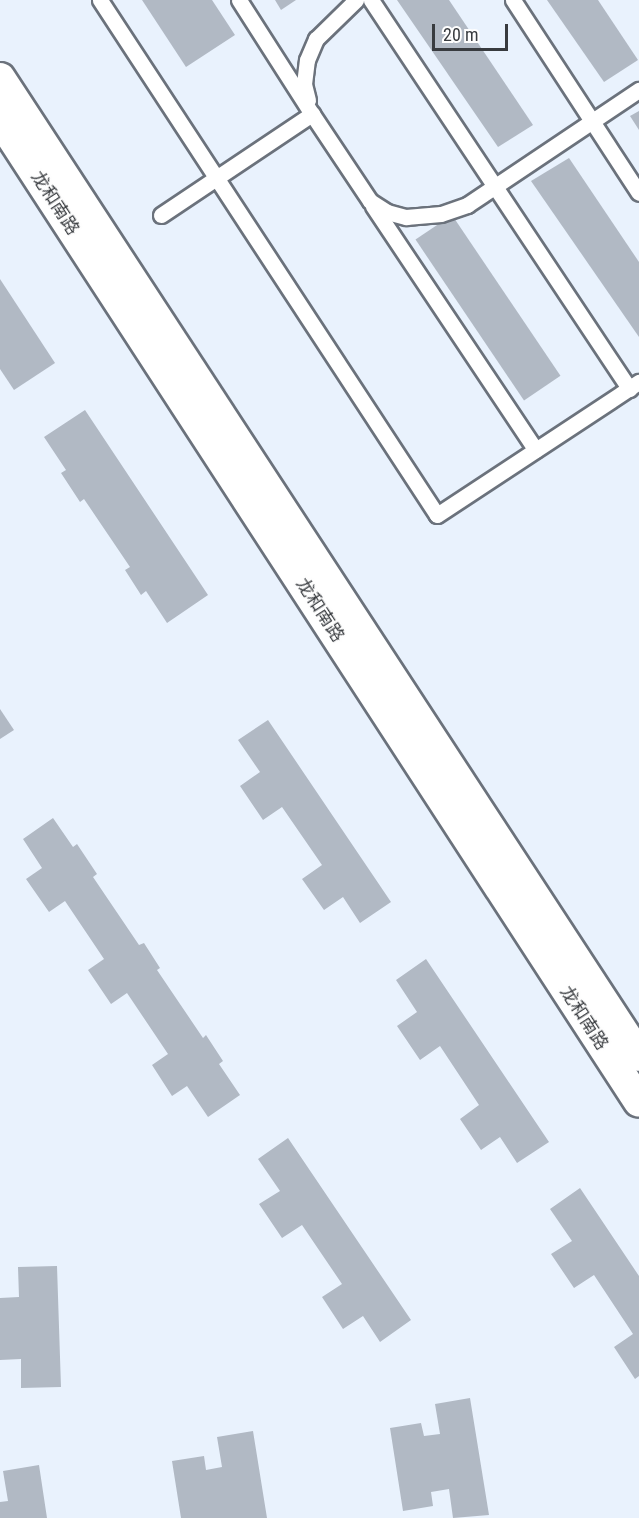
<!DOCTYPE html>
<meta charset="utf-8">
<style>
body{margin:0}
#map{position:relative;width:639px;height:1518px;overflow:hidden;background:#e9f2fd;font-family:"Roboto Condensed","Noto Sans SC",sans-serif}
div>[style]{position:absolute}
.building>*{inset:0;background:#b1b9c4;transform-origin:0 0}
.roads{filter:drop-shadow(2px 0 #6b727c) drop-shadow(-2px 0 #6b727c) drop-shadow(0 2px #6b727c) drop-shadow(0 -2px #6b727c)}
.service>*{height:15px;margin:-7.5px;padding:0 7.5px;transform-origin:7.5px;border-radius:7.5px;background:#fff}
.minor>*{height:30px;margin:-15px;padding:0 15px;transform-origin:15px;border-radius:15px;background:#fff}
span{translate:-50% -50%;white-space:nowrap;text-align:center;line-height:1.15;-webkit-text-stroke:4.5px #fefefe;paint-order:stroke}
.street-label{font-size:18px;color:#383b3f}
.scale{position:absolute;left:432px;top:24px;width:76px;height:27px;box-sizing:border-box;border:3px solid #383b3f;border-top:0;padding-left:8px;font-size:18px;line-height:21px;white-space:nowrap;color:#383b3f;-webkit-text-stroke:4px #fefefe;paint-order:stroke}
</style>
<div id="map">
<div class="building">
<div style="clip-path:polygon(142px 0,212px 0,235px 35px,186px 67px)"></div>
<div style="clip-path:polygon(275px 0,296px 0,281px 10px)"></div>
<div style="clip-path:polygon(397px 0,449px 0,533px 125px,498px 147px)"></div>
<div style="clip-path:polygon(547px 0,598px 0,638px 60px,604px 82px)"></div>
<div style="clip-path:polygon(639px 111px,639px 130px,630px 116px)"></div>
<div style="clip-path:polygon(569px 158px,639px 262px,639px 337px,531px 181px)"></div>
<div style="left:452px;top:215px;width:194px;height:44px;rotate:56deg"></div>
<div style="clip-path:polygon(0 279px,55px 363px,14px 390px,0 369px)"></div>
<div style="clip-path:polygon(85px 410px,208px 595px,167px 623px,146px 591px,141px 595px,125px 570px,130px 567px,84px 499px,80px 502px,61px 473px,66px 470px,44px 437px)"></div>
<div style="clip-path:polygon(0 709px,14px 730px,0 739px)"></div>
<div style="clip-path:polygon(268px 720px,391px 902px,360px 923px,343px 897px,324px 910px,302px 879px,322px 865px,282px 807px,263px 820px,240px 786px,260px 772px,238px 740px)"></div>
<div style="clip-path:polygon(53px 818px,73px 847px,77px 844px,97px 874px,93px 877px,139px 945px,144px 943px,160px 968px,157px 970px,203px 1038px,206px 1035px,223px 1061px,219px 1064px,240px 1095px,208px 1117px,187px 1086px,172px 1096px,152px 1065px,168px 1054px,127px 993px,111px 1004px,88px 970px,104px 959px,65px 901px,49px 912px,26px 879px,42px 868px,23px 839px)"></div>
<div style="clip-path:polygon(426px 959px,549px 1142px,517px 1163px,500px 1137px,481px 1150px,460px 1119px,479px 1105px,440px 1046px,420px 1060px,397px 1026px,417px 1012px,396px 980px)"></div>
<div style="clip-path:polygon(288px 1138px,411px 1320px,380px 1342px,363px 1316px,343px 1329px,322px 1297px,342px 1284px,302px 1225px,282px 1238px,259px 1204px,280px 1191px,258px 1159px)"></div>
<div style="clip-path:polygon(580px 1188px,639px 1276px,639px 1376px,635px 1379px,614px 1347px,633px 1334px,594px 1275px,574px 1288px,551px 1254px,572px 1241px,550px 1209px)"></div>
<div style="clip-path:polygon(57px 1266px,61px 1387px,21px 1388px,21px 1359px,0 1360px,0 1298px,19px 1297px,18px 1267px)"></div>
<div style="clip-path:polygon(470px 1398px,489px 1515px,453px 1518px,449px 1489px,431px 1492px,433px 1506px,403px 1511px,390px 1428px,421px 1423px,424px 1436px,440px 1434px,435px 1404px)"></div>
<div style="clip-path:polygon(253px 1431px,267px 1518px,181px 1518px,172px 1461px,204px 1456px,206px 1470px,222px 1467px,217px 1437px)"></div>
<div style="clip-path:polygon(39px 1465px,47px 1518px,0 1518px,0 1502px,8px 1501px,3px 1471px)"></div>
</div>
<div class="roads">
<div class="service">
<div style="left:100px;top:0;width:615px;rotate:56.8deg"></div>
<div style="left:437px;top:515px;width:242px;rotate:-33.4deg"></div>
<div style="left:239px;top:0;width:135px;rotate:57.4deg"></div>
<div style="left:371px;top:0;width:467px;rotate:56.4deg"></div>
<div style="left:513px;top:0;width:230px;rotate:56.9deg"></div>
<div style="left:308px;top:100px;width:16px;rotate:-104deg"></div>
<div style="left:304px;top:84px;width:24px;rotate:-83deg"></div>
<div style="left:307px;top:60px;width:23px;rotate:-67deg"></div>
<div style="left:316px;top:39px;width:56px;rotate:-44.3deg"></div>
<div style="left:373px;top:206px;width:293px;rotate:56.3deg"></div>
<div style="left:161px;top:215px;width:182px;rotate:-33.8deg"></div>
<div style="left:312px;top:114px;width:105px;rotate:56.3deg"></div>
<div style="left:370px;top:201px;width:20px;rotate:33deg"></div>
<div style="left:387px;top:212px;width:20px;rotate:15deg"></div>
<div style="left:406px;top:217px;width:35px;rotate:-5deg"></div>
<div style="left:441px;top:214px;width:28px;rotate:-19deg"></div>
<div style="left:467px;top:205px;width:207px;rotate:-33.8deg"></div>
</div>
<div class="minor">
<div style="left:0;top:78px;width:1168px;rotate:56.84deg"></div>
<div style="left:0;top:119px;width:1172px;rotate:56.97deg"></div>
</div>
</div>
<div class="street-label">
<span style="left:55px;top:203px;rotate:57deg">龙和南路</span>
<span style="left:320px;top:610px;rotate:57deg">龙和南路</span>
<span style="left:584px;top:1018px;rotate:57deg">龙和南路</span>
</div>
<div class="scale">20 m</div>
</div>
